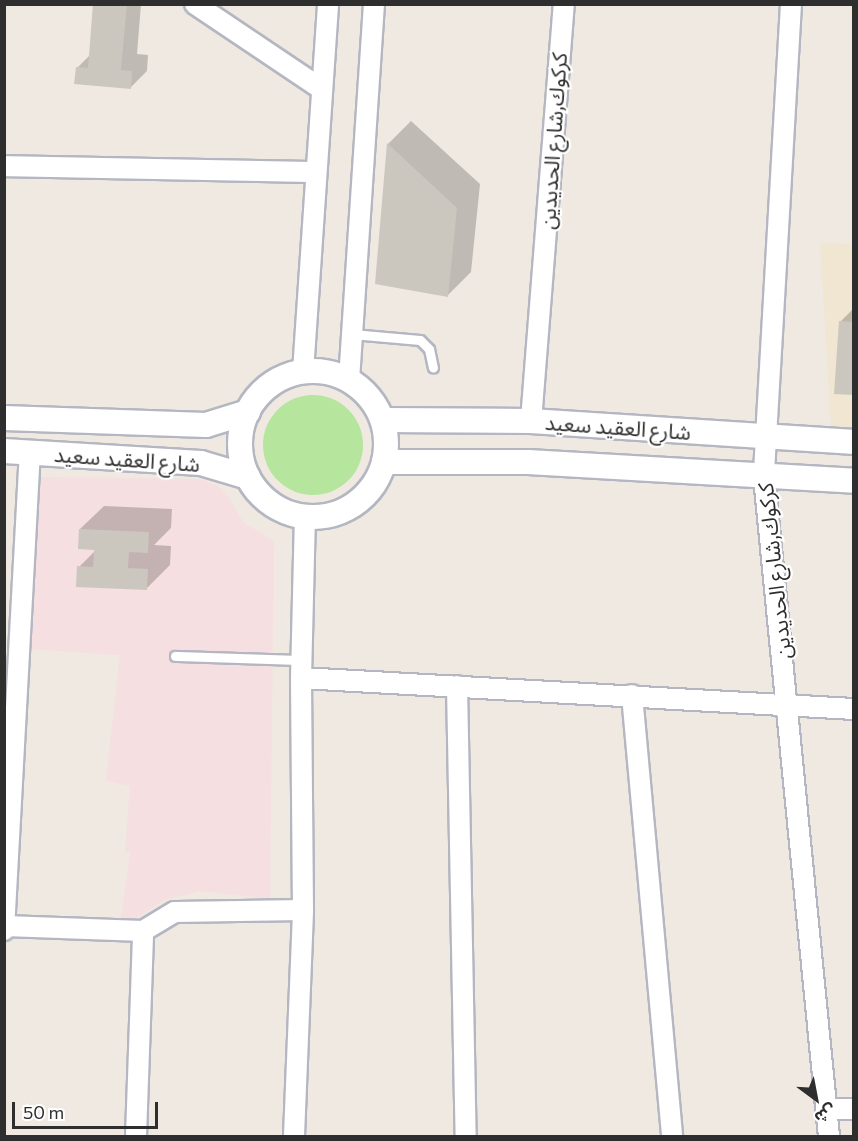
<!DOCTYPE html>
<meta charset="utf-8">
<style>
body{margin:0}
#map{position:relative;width:858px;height:1141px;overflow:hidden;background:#efe9e1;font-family:Commissioner,"Noto Sans Arabic",sans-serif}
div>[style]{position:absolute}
.education>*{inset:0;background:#f0e6d1}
.medical>*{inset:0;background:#f5dfe0}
.green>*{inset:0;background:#b6e59e}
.round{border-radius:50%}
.shadow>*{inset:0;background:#0003}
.building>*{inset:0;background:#cbc7bf}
.roads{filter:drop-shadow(2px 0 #b4b7c1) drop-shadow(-2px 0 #b4b7c1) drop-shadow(0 2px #b4b7c1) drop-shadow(0 -2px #b4b7c1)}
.service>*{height:9px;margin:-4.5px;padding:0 4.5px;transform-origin:4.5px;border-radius:4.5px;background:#fff}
.minor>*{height:20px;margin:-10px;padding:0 10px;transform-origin:10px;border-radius:10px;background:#fff}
.tertiary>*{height:24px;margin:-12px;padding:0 12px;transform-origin:12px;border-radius:12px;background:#fff}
.tertiary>.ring{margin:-12px;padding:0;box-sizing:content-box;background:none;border:24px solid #fff;border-radius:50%}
span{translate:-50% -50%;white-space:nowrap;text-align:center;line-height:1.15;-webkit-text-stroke:4.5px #fff;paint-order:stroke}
.street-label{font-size:21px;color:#2e2e2e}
.frame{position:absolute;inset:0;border:6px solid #2e2e2e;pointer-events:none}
.north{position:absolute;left:786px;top:1069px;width:60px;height:60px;-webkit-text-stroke:4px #fff;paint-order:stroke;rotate:148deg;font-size:16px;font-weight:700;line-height:24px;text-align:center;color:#2e2e2e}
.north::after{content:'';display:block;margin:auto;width:21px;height:27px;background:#2e2e2e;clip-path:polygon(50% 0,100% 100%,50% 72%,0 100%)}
.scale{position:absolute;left:12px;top:1102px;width:146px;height:27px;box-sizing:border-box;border:3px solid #2e2e2e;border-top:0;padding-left:8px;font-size:18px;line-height:21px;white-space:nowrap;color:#2e2e2e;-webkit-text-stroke:4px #fff;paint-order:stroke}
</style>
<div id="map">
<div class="education">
<div style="clip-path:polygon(820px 243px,853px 244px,853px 428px,831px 427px)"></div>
</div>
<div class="medical">
<div style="clip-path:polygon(39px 477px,200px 479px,218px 486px,228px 496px,243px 522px,274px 541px,270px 899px,200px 891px,164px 900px,134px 920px,121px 918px,130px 852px,125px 852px,130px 786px,106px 781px,120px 655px,27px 649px)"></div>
</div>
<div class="green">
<div class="round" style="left:263px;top:395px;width:100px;height:100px"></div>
</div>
<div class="shadow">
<div style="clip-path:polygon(95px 4px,141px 4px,137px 54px,148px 55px,147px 71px,130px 88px,77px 68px,90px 55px)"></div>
<div style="clip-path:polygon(411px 121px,480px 184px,471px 272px,448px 295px,377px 283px,388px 144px)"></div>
<div style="clip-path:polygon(853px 309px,854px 309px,854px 393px,840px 322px)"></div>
<div style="clip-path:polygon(104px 506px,172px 509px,171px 528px,154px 545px,171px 546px,170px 565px,147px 588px,79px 567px,97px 549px,80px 529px)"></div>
</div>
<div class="building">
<div style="clip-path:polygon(93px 4px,127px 4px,121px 70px,132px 71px,131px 89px,74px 84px,76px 67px,88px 68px)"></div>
<div style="clip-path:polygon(387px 143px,457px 208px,448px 297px,375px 284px)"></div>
<div style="clip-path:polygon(839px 321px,854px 322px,854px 395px,834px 394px)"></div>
<div style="clip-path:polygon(79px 529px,149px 532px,148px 553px,129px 552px,128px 568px,148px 569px,147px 590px,76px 587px,77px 566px,93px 567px,94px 550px,78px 549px)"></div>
</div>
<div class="roads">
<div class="service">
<div style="left:352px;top:334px;width:68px;rotate:5deg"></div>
<div style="left:420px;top:340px;width:13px;rotate:45deg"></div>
<div style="left:429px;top:349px;width:19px;rotate:78deg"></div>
<div style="left:175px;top:656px;width:127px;rotate:1.8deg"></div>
</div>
<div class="minor">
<div style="left:195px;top:4px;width:151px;rotate:33.9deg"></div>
<div style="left:791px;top:4px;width:474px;rotate:93.3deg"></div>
<div style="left:764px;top:477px;width:662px;rotate:84.37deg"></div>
<div style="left:4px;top:166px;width:310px;rotate:1.1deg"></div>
<div style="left:303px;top:372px;width:369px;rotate:-86.1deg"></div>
<div style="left:349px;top:380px;width:377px;rotate:-86.2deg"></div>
<div style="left:531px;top:421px;width:418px;rotate:-85.5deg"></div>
<div style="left:301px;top:678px;width:554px;rotate:3.21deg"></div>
<div style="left:457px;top:686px;width:450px;rotate:88.9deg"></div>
<div style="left:632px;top:695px;width:443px;rotate:84.8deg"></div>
<div style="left:5px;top:926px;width:138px;rotate:2.1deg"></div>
<div style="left:143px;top:931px;width:37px;rotate:-31deg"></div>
<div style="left:175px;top:912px;width:128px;rotate:-0.9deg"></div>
<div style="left:4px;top:930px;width:478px;rotate:-86.9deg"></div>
<div style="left:826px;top:1109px;width:28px"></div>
<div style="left:136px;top:1136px;width:205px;rotate:-88deg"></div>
<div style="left:294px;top:1136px;width:226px;rotate:-87.7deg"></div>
<div style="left:303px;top:910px;width:232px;rotate:-90.5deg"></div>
<div style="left:301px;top:678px;width:161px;rotate:-88.6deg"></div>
</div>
<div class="tertiary">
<div class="ring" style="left:240px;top:371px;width:122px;height:122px"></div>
<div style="left:4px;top:418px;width:202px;rotate:2deg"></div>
<div style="left:206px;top:425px;width:44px;rotate:-17.2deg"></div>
<div style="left:383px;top:420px;width:148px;rotate:0.4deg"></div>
<div style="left:531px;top:421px;width:324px;rotate:3.7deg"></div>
<div style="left:4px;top:451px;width:197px;rotate:3.5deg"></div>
<div style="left:201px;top:463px;width:49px;rotate:16.6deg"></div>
<div style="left:384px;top:462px;width:144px"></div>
<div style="left:528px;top:462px;width:327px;rotate:3.3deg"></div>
</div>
</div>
<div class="street-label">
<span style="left:553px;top:141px;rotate:-86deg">كركوك,شارع الحديدين</span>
<span style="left:618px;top:427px;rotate:4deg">شارع العقيد سعيد</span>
<span style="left:127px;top:459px;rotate:4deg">شارع العقيد سعيد</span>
<span style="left:774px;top:571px;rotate:-96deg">كركوك,شارع الحديدين</span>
</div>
<div class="frame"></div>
<div class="north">ش</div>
<div class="scale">50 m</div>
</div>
